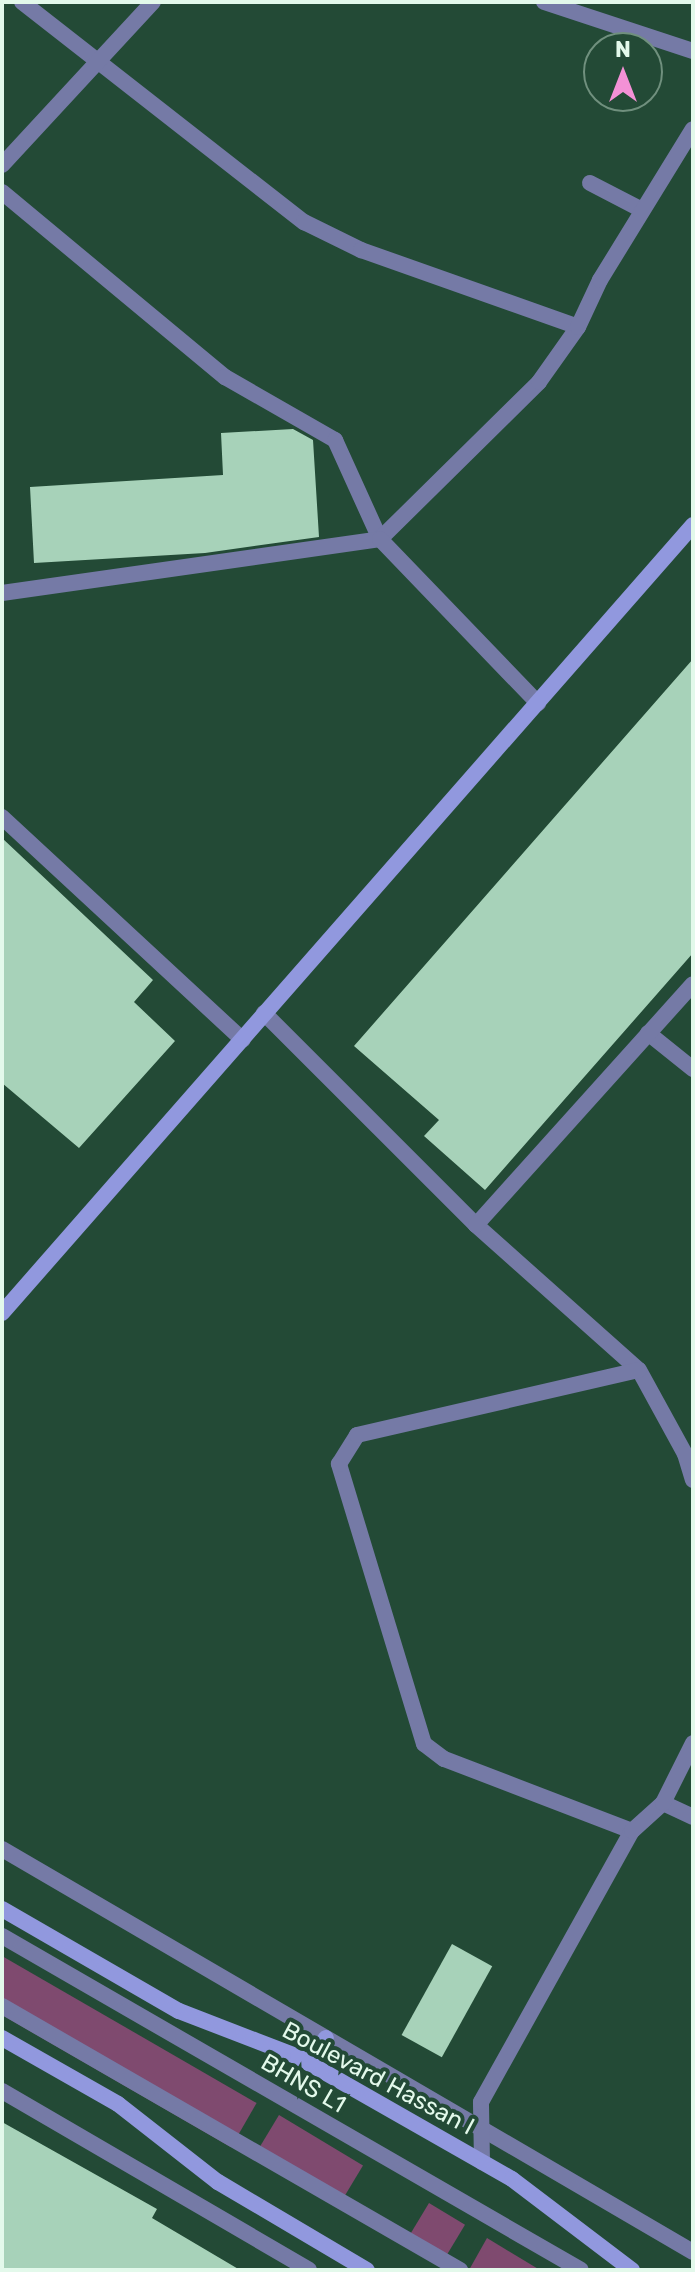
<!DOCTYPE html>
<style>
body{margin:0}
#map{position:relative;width:695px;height:2272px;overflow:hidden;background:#234a36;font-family:Rubik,sans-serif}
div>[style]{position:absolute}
.green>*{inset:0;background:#7f4a6f;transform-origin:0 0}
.building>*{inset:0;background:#a7d2b9;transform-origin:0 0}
.lane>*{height:16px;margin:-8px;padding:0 8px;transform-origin:8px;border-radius:8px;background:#757aa6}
.street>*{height:16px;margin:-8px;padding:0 8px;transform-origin:8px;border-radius:8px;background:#757aa6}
.secondary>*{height:16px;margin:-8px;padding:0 8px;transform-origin:8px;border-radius:8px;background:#9198de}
span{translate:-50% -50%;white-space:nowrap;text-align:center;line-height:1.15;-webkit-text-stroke:8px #234a36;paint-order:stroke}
.street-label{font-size:24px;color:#e3f9eb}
.frame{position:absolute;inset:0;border:4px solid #e3f9eb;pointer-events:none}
.north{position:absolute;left:583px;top:32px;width:80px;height:80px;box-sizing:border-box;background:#234a36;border:2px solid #70907e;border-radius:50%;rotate:0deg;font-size:22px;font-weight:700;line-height:32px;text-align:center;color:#e3f9eb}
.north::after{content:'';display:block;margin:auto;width:28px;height:36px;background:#f391d6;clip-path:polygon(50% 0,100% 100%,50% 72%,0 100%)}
</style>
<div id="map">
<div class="green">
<div style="left:2px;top:1956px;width:294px;height:51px;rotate:30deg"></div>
<div style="left:279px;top:2115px;width:98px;height:43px;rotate:31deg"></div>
<div style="left:429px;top:2203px;width:42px;height:43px;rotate:31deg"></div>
<div style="clip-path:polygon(487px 2238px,540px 2270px,469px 2270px)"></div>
</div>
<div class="building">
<div style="clip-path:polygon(293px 429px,313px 440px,319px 537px,205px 553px,34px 563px,30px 487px,223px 475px,221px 433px)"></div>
<div style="clip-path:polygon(693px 659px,693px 953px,485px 1190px,424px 1136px,439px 1120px,354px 1046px)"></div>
<div style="clip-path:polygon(2px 838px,153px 980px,134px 1002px,175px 1041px,79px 1148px,2px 1083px)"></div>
<div style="left:452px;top:1944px;width:46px;height:104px;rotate:29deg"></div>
<div style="clip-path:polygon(2px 2122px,157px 2209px,152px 2218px,240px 2270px,2px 2270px)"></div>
</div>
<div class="lane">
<div style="left:2px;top:1936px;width:668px;rotate:29.98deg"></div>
<div style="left:2px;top:2006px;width:529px;rotate:29.96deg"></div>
</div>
<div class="street">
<div style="left:22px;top:2px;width:358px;rotate:38deg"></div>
<div style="left:304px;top:222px;width:64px;rotate:26.2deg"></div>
<div style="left:361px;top:250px;width:230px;rotate:19.5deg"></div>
<div style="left:544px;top:2px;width:157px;rotate:18.2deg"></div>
<div style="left:2px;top:165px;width:222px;rotate:-47.2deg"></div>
<div style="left:590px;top:183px;width:59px;rotate:27.4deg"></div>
<div style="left:2px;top:192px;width:290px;rotate:39.7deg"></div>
<div style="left:225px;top:377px;width:127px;rotate:29.8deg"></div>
<div style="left:335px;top:440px;width:109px;rotate:65.6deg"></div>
<div style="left:380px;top:539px;width:223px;rotate:-44.6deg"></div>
<div style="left:539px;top:382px;width:67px;rotate:-54.7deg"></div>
<div style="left:578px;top:327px;width:52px;rotate:-64.9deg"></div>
<div style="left:600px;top:280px;width:177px;rotate:-58.4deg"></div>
<div style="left:2px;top:593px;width:382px;rotate:-8.1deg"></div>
<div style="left:380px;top:539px;width:228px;rotate:46.1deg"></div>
<div style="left:2px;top:817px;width:328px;rotate:42.8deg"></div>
<div style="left:264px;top:1013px;width:300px;rotate:45deg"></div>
<div style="left:476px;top:1225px;width:218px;rotate:41.7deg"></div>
<div style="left:639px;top:1370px;width:96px;rotate:61.3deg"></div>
<div style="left:685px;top:1454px;width:27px;rotate:73deg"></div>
<div style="left:648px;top:1033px;width:58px;rotate:38.7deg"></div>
<div style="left:476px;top:1225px;width:324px;rotate:-48deg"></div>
<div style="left:663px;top:1803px;width:33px;rotate:25deg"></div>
<div style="left:632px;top:1831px;width:201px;rotate:-159deg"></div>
<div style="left:444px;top:1759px;width:25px;rotate:-143deg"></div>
<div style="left:424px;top:1744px;width:293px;rotate:-106.9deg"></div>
<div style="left:339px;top:1464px;width:34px;rotate:-58deg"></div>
<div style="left:357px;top:1435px;width:289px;rotate:-13deg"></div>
<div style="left:2px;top:1849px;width:800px;rotate:30.25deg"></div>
<div style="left:2px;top:2091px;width:355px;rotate:30.2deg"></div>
<div style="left:482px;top:2162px;width:60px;rotate:-91deg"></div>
<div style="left:481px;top:2102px;width:310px;rotate:-60.9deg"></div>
<div style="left:632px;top:1831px;width:42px;rotate:-42.1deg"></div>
<div style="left:663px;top:1803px;width:67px;rotate:-63.4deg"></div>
</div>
<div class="secondary">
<div style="left:2px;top:1313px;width:1048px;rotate:-48.75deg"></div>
<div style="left:2px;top:1909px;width:204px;rotate:30deg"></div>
<div style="left:179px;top:2011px;width:128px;rotate:21.1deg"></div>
<div style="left:298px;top:2057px;width:246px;rotate:29.7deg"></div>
<div style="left:512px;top:2179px;width:151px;rotate:37.2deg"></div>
<div style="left:2px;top:2038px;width:133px;rotate:29.6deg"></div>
<div style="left:118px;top:2104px;width:127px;rotate:38deg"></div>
<div style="left:218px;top:2182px;width:173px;rotate:30.6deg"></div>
<div style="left:309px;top:2063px;width:30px;rotate:-56deg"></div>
</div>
<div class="street-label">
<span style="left:378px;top:2079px;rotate:28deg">Boulevard Hassan I</span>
<span style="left:303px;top:2084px;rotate:30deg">BHNS L1</span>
</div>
<div class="frame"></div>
<div class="north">N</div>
</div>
